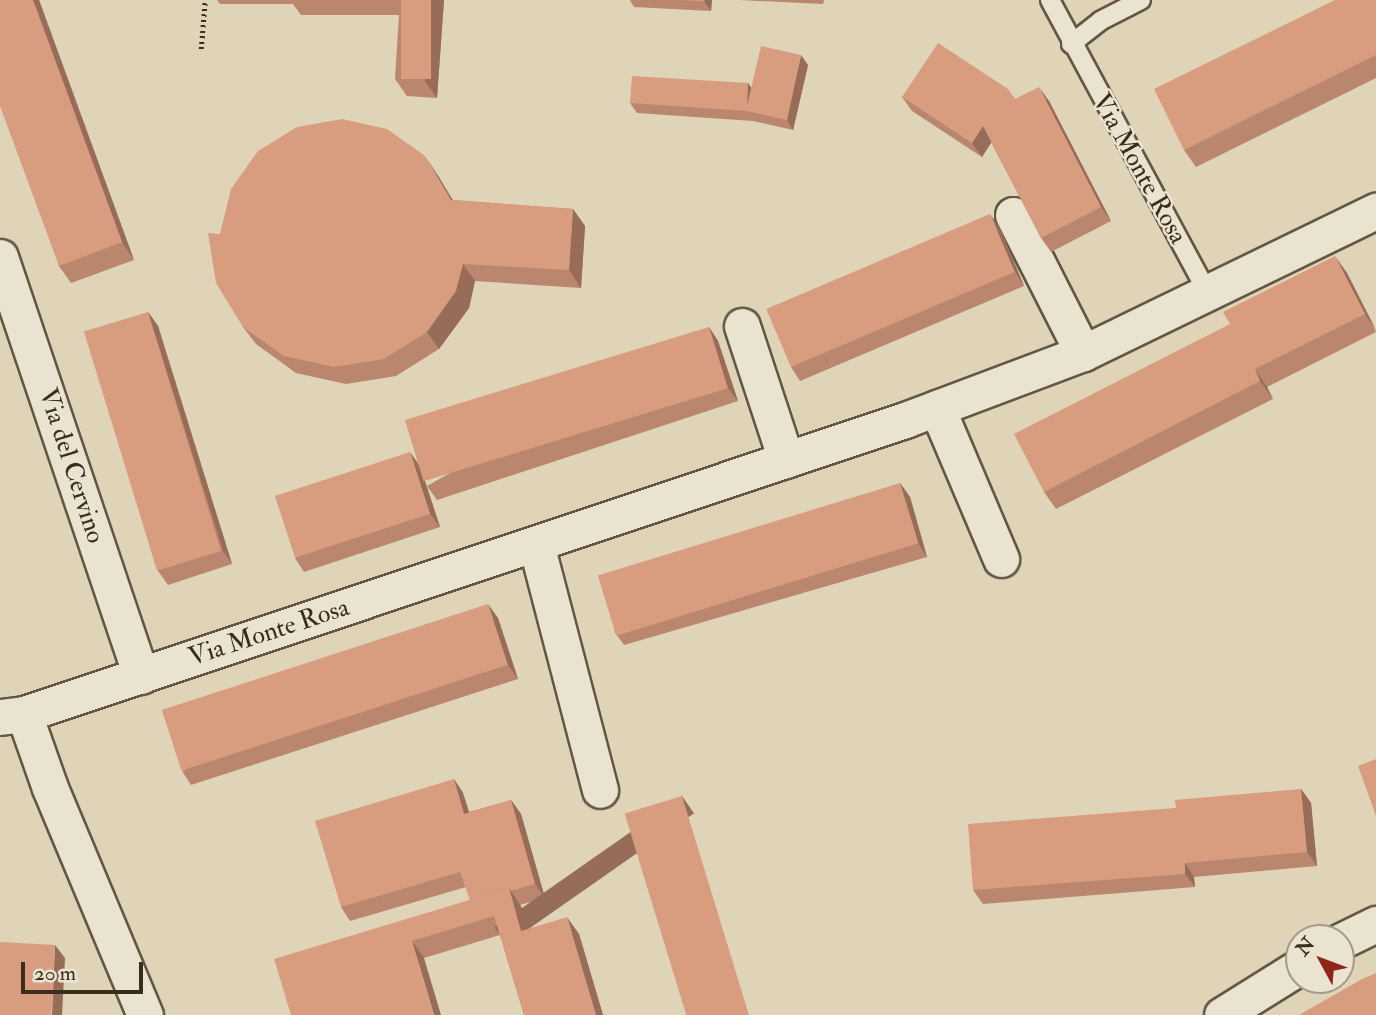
<!DOCTYPE html>
<style>
body{margin:0}
#map{position:relative;width:1376px;height:1015px;overflow:hidden;background:#dfd4b7;font-family:"IM FELL Double Pica",serif}
div>[style]{position:absolute}
.path>*{height:4.5px;margin-top:-2.25px;transform-origin:0;background:repeating-linear-gradient(90deg,#392d1e 0 2px,transparent 0 5.5px)}
.roads{filter:drop-shadow(2px 0 #625744) drop-shadow(-2px 0 #625744) drop-shadow(0 2px #625744) drop-shadow(0 -2px #625744)}
.lane>*{height:18px;margin:-9px;padding:0 9px;transform-origin:9px;border-radius:9px;background:#eae3d0}
.street>*{height:35px;margin:-17.5px;padding:0 17.5px;transform-origin:17.5px;border-radius:17.5px;background:#eae3d0}
.wall>*{inset:0;background:#ba866d}
.shaded-wall>*{inset:0;background:#976d59;transform-origin:0 0}
.building>*{inset:0;background:#d89c7f;transform-origin:0 0}
span{translate:-50% -50%;white-space:nowrap;text-align:center;line-height:1.15;-webkit-text-stroke:5px #eae3d0;paint-order:stroke}
.street-label{font-size:26px;color:#392d1e}
.north{position:absolute;left:1285px;top:924px;width:70px;height:70px;box-sizing:border-box;background:#eae3d0;border:2px solid #a39a89;border-radius:50%;rotate:311deg;font-size:19px;font-weight:700;line-height:28px;text-align:center;color:#392d1e}
.north::after{content:'';display:block;margin:auto;width:24px;height:32px;background:#8f2418;clip-path:polygon(50% 0,100% 100%,50% 72%,0 100%)}
.scale{position:absolute;left:21px;top:962px;width:122px;height:32px;box-sizing:border-box;border:4px solid #392d1e;border-top:0;padding-left:9px;font-size:21px;line-height:24px;white-space:nowrap;color:#392d1e;-webkit-text-stroke:5px #eae3d0;paint-order:stroke}
</style>
<div id="map">
<div class="path">
<div style="left:201px;top:49px;width:49px;rotate:-85.3deg"></div>
</div>
<div class="roads">
<div class="lane">
<div style="left:1050px;top:0;width:334px;rotate:61.7deg"></div>
<div style="left:1071px;top:44px;width:37px;rotate:-38deg"></div>
<div style="left:1100px;top:21px;width:46px;rotate:-27.1deg"></div>
</div>
<div class="street">
<div style="left:1013px;top:215px;width:155px;rotate:63.1deg"></div>
<div style="left:0;top:257px;width:442px;rotate:71.4deg"></div>
<div style="left:742px;top:326px;width:141px;rotate:71.8deg"></div>
<div style="left:937px;top:408px;width:164px;rotate:67deg"></div>
<div style="left:536px;top:544px;width:254px;rotate:75.4deg"></div>
<div style="left:24px;top:714px;width:78px;rotate:70.6deg"></div>
<div style="left:50px;top:788px;width:246px;rotate:67.3deg"></div>
<div style="left:0;top:717px;width:24px;rotate:-7deg"></div>
<div style="left:24px;top:714px;width:929px;rotate:-18.45deg"></div>
<div style="left:905px;top:420px;width:190px;rotate:-20.6deg"></div>
<div style="left:1083px;top:353px;width:326px;rotate:-25.9deg"></div>
<div style="left:1341px;top:941px;width:39px;rotate:-26deg"></div>
<div style="left:1222px;top:1015px;width:91px;rotate:-31.9deg"></div>
</div>
</div>
<div class="wall">
<div style="clip-path:polygon(0 0,39px 0,134px 260px,71px 283px,59px 266px)"></div>
<div style="clip-path:polygon(217px 0,444px 0,437px 98px,407px 96px,395px 79px,399px 15px,301px 15px,293px 4px,220px 4px)"></div>
<div style="clip-path:polygon(630px 0,712px 0,711px 11px,634px 7px)"></div>
<div style="clip-path:polygon(740px 0,824px 0,823px 4px)"></div>
<div style="clip-path:polygon(1376px 0,1376px 78px,1196px 167px,1184px 150px)"></div>
<div style="clip-path:polygon(808px 65px,793px 130px,753px 121px,637px 113px,630px 103px,748px 83px,751px 88px)"></div>
<div style="clip-path:polygon(902px 97px,1015px 99px,1049px 101px,1111px 221px,1051px 252px,1041px 238px,991px 142px,982px 157px,912px 111px)"></div>
<div style="clip-path:polygon(437px 174px,453px 200px,573px 209px,585px 226px,581px 288px,475px 281px,469px 308px,439px 349px,396px 376px,346px 384px,296px 373px,256px 344px,243px 327px,220px 234px)"></div>
<div style="clip-path:polygon(1000px 228px,1024px 286px,800px 381px,791px 367px)"></div>
<div style="clip-path:polygon(1347px 273px,1376px 332px,1267px 387px,1273px 399px,1056px 509px,1044px 492px)"></div>
<div style="clip-path:polygon(148px 312px,158px 326px,232px 564px,168px 585px,158px 571px)"></div>
<div style="clip-path:polygon(709px 327px,718px 341px,738px 401px,437px 500px,427px 486px)"></div>
<div style="clip-path:polygon(420px 466px,440px 527px,304px 572px,295px 558px)"></div>
<div style="clip-path:polygon(900px 483px,910px 497px,927px 557px,624px 645px,614px 631px)"></div>
<div style="clip-path:polygon(498px 618px,518px 679px,191px 785px,182px 771px)"></div>
<div style="clip-path:polygon(454px 779px,463px 793px,469px 812px,511px 800px,521px 814px,545px 898px,520px 905px,528px 929px,579px 934px,603px 1015px,524px 1015px,500px 935px,424px 958px,291px 1015px,470px 900px,466px 887px,350px 921px,341px 907px)"></div>
<div style="clip-path:polygon(1301px 789px,1311px 803px,1317px 866px,1194px 877px,1195px 887px,983px 904px,973px 890px,1176px 808px)"></div>
</div>
<div class="shaded-wall">
<div style="clip-path:polygon(33px 0,39px 0,134px 260px,122px 242px)"></div>
<div style="clip-path:polygon(431px 0,444px 0,437px 98px,425px 81px)"></div>
<div style="clip-path:polygon(705px 0,712px 0,711px 11px,704px 1px)"></div>
<div style="clip-path:polygon(801px 55px,808px 65px,793px 130px,787px 120px)"></div>
<div style="clip-path:polygon(748px 83px,755px 93px,747px 106px)"></div>
<div style="clip-path:polygon(1039px 87px,1049px 101px,1111px 221px,1101px 207px)"></div>
<div style="clip-path:polygon(983px 126px,993px 140px,982px 157px,972px 143px)"></div>
<div style="clip-path:polygon(425px 156px,437px 174px,463px 218px,451px 200px)"></div>
<div style="clip-path:polygon(573px 209px,585px 226px,581px 288px,569px 270px)"></div>
<div style="clip-path:polygon(990px 214px,1000px 228px,1024px 286px,1015px 272px)"></div>
<div style="clip-path:polygon(1335px 256px,1347px 273px,1376px 330px,1365px 314px)"></div>
<div style="clip-path:polygon(463px 264px,475px 281px,469px 308px,439px 349px,427px 332px)"></div>
<div style="clip-path:polygon(148px 312px,158px 326px,232px 564px,223px 551px)"></div>
<div style="clip-path:polygon(709px 327px,718px 341px,738px 401px,728px 388px)"></div>
<div style="clip-path:polygon(1255px 369px,1267px 387px,1273px 399px,1260px 381px)"></div>
<div style="clip-path:polygon(410px 452px,420px 466px,440px 527px,430px 514px)"></div>
<div style="clip-path:polygon(900px 483px,910px 497px,927px 557px,918px 543px)"></div>
<div style="clip-path:polygon(488px 604px,498px 618px,518px 679px,508px 665px)"></div>
<div style="clip-path:polygon(454px 779px,463px 793px,474px 828px,464px 814px)"></div>
<div style="clip-path:polygon(1301px 789px,1311px 803px,1317px 866px,1307px 852px)"></div>
<div style="left:682px;top:796px;width:21px;height:229px;rotate:55deg"></div>
<div style="clip-path:polygon(511px 800px,521px 814px,545px 898px,535px 884px)"></div>
<div style="clip-path:polygon(1185px 863px,1194px 877px,1195px 887px,1185px 874px)"></div>
<div style="clip-path:polygon(509px 888px,521px 906px,533px 948px,521px 931px)"></div>
<div style="clip-path:polygon(567px 917px,579px 934px,603px 1015px,596px 1015px)"></div>
<div style="clip-path:polygon(412px 941px,424px 958px,441px 1015px,434px 1015px)"></div>
<div style="clip-path:polygon(55px 945px,65px 958px,62px 1015px,52px 1015px)"></div>
</div>
<div class="building">
<div style="clip-path:polygon(0 0,33px 0,122px 242px,59px 266px,0 106px)"></div>
<div style="left:401px;top:0;width:30px;height:79px"></div>
<div style="clip-path:polygon(678px 0,705px 0,704px 1px)"></div>
<div style="clip-path:polygon(1335px 0,1376px 0,1376px 55px,1184px 150px,1154px 89px)"></div>
<div style="clip-path:polygon(938px 43px,1008px 89px,1015px 99px,1039px 87px,1101px 207px,1041px 238px,983px 126px,972px 143px,902px 97px)"></div>
<div style="clip-path:polygon(761px 46px,801px 55px,787px 120px,746px 111px,630px 103px,632px 76px,748px 83px,747px 106px)"></div>
<div style="clip-path:polygon(342px 119px,387px 129px,425px 156px,451px 200px,573px 209px,569px 270px,463px 264px,456px 291px,427px 332px,384px 359px,334px 367px,284px 356px,243px 327px,216px 283px,208px 233px,220px 234px,231px 189px,258px 151px,297px 127px)"></div>
<div style="left:990px;top:214px;width:63px;height:243px;rotate:67deg"></div>
<div style="clip-path:polygon(1335px 256px,1365px 314px,1255px 369px,1260px 381px,1044px 492px,1014px 434px,1230px 324px,1223px 312px)"></div>
<div style="left:148px;top:312px;width:250px;height:67px;rotate:73deg"></div>
<div style="left:709px;top:327px;width:64px;height:318px;rotate:73deg"></div>
<div style="left:410px;top:452px;width:65px;height:142px;rotate:72deg"></div>
<div style="left:900px;top:483px;width:63px;height:316px;rotate:73deg"></div>
<div style="left:488px;top:604px;width:64px;height:343px;rotate:72deg"></div>
<div style="clip-path:polygon(1376px 759px,1376px 816px,1358px 766px)"></div>
<div style="clip-path:polygon(454px 779px,464px 814px,511px 800px,535px 884px,511px 891px,509px 888px,470px 900px,460px 872px,341px 907px,315px 821px)"></div>
<div style="clip-path:polygon(1301px 789px,1307px 852px,1185px 863px,1185px 874px,973px 890px,968px 824px,1176px 808px,1175px 800px)"></div>
<div style="left:682px;top:796px;width:229px;height:60px;rotate:73deg"></div>
<div style="clip-path:polygon(509px 888px,521px 931px,567px 917px,596px 1015px,524px 1015px,494px 916px,412px 941px,434px 1015px,291px 1015px,274px 959px)"></div>
<div style="left:0;top:942px;width:55px;height:73px;rotate:3deg"></div>
<div style="clip-path:polygon(1376px 973px,1376px 1015px,1299px 1015px,1362px 979px)"></div>
</div>
<div class="street-label">
<span style="left:1139px;top:169px;rotate:61deg">Via Monte Rosa</span>
<span style="left:71px;top:466px;rotate:72deg">Via del Cervino</span>
<span style="left:269px;top:633px;rotate:-18deg">Via Monte Rosa</span>
</div>
<div class="north">N</div>
<div class="scale">20 m</div>
</div>
